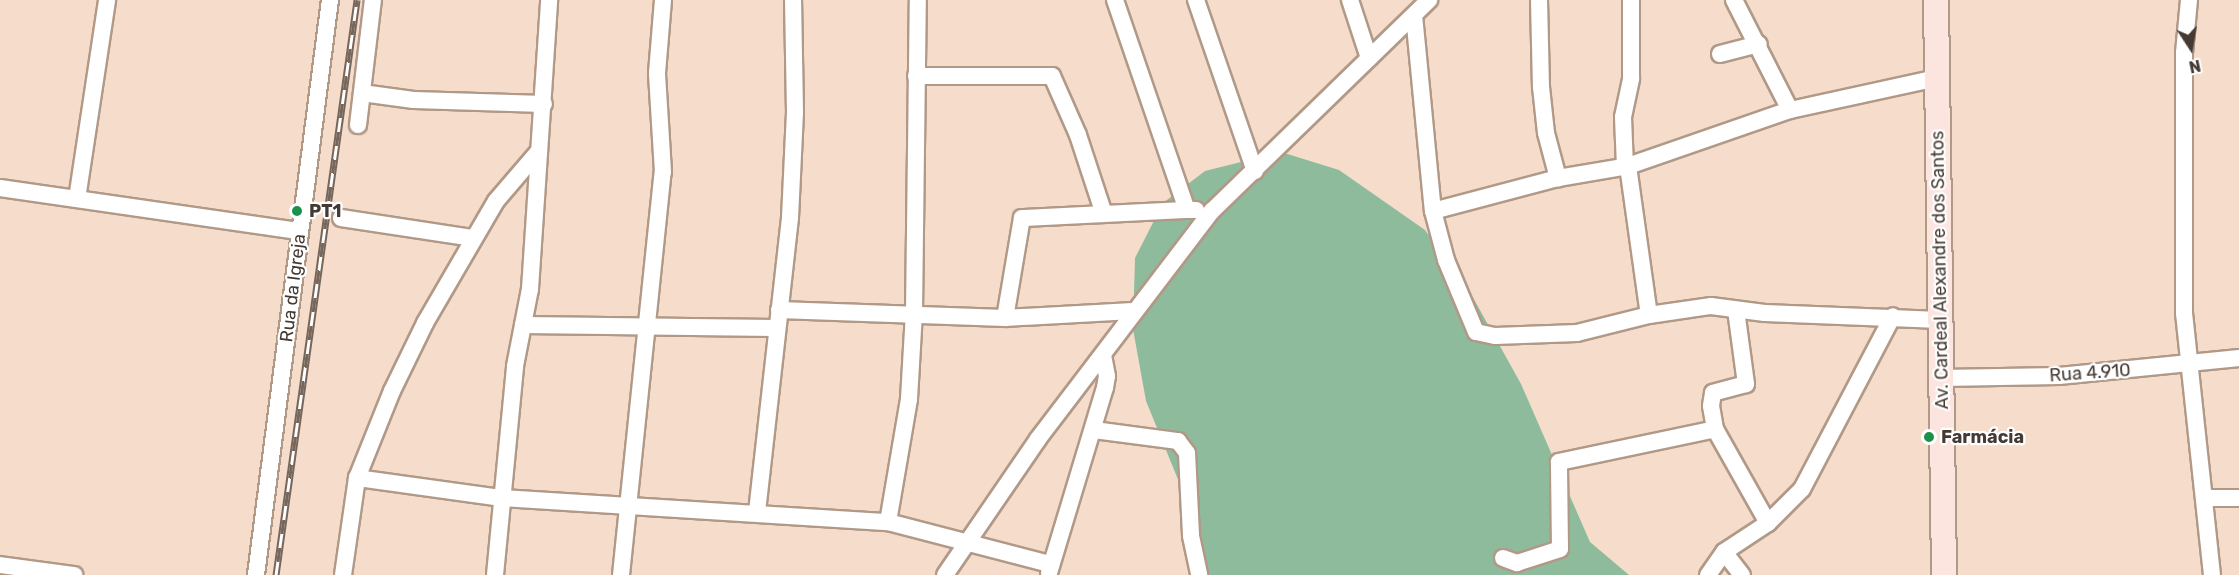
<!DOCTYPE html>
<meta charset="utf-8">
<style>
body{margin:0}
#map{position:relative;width:2239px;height:575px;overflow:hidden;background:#f6dcca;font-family:Rubik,sans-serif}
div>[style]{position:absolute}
.green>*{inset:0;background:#8fbb9d}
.roads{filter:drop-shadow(2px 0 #b19988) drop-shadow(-2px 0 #b19988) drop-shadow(0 2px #b19988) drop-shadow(0 -2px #b19988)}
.street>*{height:16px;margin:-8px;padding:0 8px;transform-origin:8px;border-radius:8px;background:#fff}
.secondary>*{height:24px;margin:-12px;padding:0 12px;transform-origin:12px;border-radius:12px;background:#fce5de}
.rail>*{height:7px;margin-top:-3.5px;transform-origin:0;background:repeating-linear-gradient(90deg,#fff 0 14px,#76675d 0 28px);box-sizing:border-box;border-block:2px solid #76675d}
.dots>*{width:16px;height:16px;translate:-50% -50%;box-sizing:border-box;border:3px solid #fff;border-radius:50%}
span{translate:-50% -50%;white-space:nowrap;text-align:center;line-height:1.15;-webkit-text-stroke:4.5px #fff;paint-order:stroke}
.poi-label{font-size:18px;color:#443a33;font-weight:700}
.left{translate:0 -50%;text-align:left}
.street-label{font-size:18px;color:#443a33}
.north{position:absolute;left:2161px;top:18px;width:60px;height:60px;-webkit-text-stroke:4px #fff;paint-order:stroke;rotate:168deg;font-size:16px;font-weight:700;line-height:24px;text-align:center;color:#443a33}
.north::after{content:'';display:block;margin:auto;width:21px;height:27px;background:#443a33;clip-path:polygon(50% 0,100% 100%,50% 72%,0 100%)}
</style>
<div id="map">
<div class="green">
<div style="clip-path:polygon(1281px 152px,1339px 170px,1425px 230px,1471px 294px,1521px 384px,1590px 542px,1629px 575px,1200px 575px,1199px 531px,1146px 401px,1133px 329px,1135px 258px,1163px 203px,1205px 171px)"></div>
</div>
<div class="roads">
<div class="street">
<div style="left:1115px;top:0;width:222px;rotate:71.1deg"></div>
<div style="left:1187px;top:210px;width:9px"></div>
<div style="left:1196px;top:0;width:181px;rotate:71deg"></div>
<div style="left:1350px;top:0;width:61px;rotate:71.9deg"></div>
<div style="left:1539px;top:0;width:87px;rotate:88.7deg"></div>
<div style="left:1541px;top:87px;width:46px;rotate:83.8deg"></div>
<div style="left:1546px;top:133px;width:47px;rotate:75.1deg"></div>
<div style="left:1734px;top:0;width:123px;rotate:63deg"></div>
<div style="left:2189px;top:0;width:53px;rotate:95.4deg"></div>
<div style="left:2184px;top:53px;width:260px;rotate:90deg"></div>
<div style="left:2184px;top:313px;width:263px;rotate:83.9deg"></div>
<div style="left:1414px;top:15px;width:197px;rotate:84.5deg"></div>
<div style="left:1433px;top:211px;width:51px;rotate:75.1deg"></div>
<div style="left:1446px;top:260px;width:78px;rotate:67.4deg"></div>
<div style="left:1476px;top:332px;width:19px;rotate:12deg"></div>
<div style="left:1495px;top:336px;width:82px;rotate:-2.1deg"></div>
<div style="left:1577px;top:333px;width:74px;rotate:-14deg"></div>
<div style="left:1649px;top:315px;width:63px;rotate:-8.3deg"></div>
<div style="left:1711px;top:306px;width:54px;rotate:7.4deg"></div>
<div style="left:1765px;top:313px;width:175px;rotate:2.3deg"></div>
<div style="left:1720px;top:54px;width:40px;rotate:-14.4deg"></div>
<div style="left:916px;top:76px;width:136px"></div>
<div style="left:1052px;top:76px;width:64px;rotate:66.2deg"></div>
<div style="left:1078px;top:135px;width:83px;rotate:71.8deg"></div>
<div style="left:362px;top:93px;width:52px;rotate:7.7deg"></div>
<div style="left:414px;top:100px;width:130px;rotate:1.8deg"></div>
<div style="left:358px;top:125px;width:126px;rotate:-83.2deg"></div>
<div style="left:1628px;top:166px;width:150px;rotate:82deg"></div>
<div style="left:1625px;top:167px;width:50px;rotate:-92.3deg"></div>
<div style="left:1623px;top:117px;width:40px;rotate:-78deg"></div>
<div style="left:1631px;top:78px;width:78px;rotate:-90deg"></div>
<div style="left:0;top:188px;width:303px;rotate:8.2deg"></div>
<div style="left:77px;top:199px;width:201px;rotate:-81.4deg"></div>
<div style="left:1433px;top:211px;width:129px;rotate:-14.8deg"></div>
<div style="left:1558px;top:178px;width:71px;rotate:-9.7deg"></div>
<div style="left:1628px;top:166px;width:171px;rotate:-19.1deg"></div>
<div style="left:1790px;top:110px;width:150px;rotate:-12.3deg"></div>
<div style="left:341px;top:218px;width:134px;rotate:8.6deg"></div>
<div style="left:779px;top:310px;width:226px;rotate:2deg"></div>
<div style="left:1005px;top:318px;width:128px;rotate:-3.1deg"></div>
<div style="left:1736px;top:310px;width:75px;rotate:82.3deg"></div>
<div style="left:1746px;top:384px;width:34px;rotate:165deg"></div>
<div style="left:1713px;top:393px;width:13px;rotate:99deg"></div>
<div style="left:1711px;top:406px;width:23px;rotate:80deg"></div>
<div style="left:1715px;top:429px;width:108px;rotate:60.6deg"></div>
<div style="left:1005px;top:318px;width:101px;rotate:-80.4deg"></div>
<div style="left:1022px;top:218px;width:165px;rotate:-2.8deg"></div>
<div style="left:523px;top:325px;width:252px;rotate:0.7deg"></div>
<div style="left:1941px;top:378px;width:118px;rotate:-1deg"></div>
<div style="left:2059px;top:376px;width:181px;rotate:-5.7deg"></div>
<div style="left:1094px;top:430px;width:85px;rotate:7.5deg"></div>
<div style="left:1178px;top:441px;width:15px;rotate:53deg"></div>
<div style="left:1187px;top:453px;width:83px;rotate:87.2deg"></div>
<div style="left:1191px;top:536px;width:40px;rotate:78deg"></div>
<div style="left:357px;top:478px;width:146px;rotate:7.9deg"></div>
<div style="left:502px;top:498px;width:387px;rotate:3.6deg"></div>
<div style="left:888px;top:522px;width:166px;rotate:14.6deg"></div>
<div style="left:2205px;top:498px;width:34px"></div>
<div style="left:757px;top:512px;width:296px;rotate:-83.6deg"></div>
<div style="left:790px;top:218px;width:105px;rotate:-87.3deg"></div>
<div style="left:795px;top:113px;width:113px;rotate:-91deg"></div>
<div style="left:888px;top:522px;width:125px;rotate:-80.3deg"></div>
<div style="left:909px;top:399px;width:87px;rotate:-86.7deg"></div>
<div style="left:914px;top:312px;width:312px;rotate:-89.3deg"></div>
<div style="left:1724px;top:552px;width:29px;rotate:52deg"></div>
<div style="left:1503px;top:558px;width:15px;rotate:20deg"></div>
<div style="left:1517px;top:563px;width:45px;rotate:-18deg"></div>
<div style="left:1560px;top:549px;width:87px;rotate:-90.7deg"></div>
<div style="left:1559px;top:462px;width:159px;rotate:-11.9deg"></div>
<div style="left:0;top:565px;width:75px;rotate:7.7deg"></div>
<div style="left:1049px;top:573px;width:193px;rotate:-73.2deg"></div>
<div style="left:1105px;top:388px;width:12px;rotate:-81deg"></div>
<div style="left:1107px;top:376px;width:21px;rotate:-101deg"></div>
<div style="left:256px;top:575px;width:580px;rotate:-82.67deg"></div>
<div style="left:343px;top:575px;width:98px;rotate:-81.8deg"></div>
<div style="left:357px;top:478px;width:94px;rotate:-68.1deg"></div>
<div style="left:392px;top:391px;width:76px;rotate:-64.1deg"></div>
<div style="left:425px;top:323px;width:141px;rotate:-59.8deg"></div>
<div style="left:496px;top:201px;width:65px;rotate:-49.4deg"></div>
<div style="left:495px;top:575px;width:210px;rotate:-84.5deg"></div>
<div style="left:515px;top:366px;width:78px;rotate:-79deg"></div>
<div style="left:530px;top:289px;width:290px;rotate:-86.2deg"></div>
<div style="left:621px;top:575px;width:405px;rotate:-84.1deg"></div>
<div style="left:663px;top:172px;width:99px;rotate:-93.5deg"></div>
<div style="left:657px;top:73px;width:73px;rotate:-85.3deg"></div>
<div style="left:945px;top:575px;width:165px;rotate:-55.6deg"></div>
<div style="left:1038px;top:439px;width:287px;rotate:-52.7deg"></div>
<div style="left:1212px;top:211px;width:303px;rotate:-44.2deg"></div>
<div style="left:1708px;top:575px;width:28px;rotate:-55deg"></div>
<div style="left:1724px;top:552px;width:53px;rotate:-33.4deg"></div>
<div style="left:1768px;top:523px;width:48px;rotate:-45deg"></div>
<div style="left:1802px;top:489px;width:195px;rotate:-62.3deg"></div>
</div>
<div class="secondary">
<div style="left:1936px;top:0;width:575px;rotate:89.2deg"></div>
</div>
</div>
<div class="rail">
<div style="left:276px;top:575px;width:581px;rotate:-81.98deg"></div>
</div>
<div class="dots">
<div style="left:297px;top:211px;background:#1b914c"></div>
<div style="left:1929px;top:437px;background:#1b914c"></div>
</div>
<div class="poi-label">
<span class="left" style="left:309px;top:211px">PT1</span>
<span class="left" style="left:1941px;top:437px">Farmácia</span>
</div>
<div class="street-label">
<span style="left:1940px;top:270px;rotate:-91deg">Av. Cardeal Alexandre dos Santos</span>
<span style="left:293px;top:288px;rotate:-83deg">Rua da Igreja</span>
<span style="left:2090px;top:373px;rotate:-4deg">Rua 4.910</span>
</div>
<div class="north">N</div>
</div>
